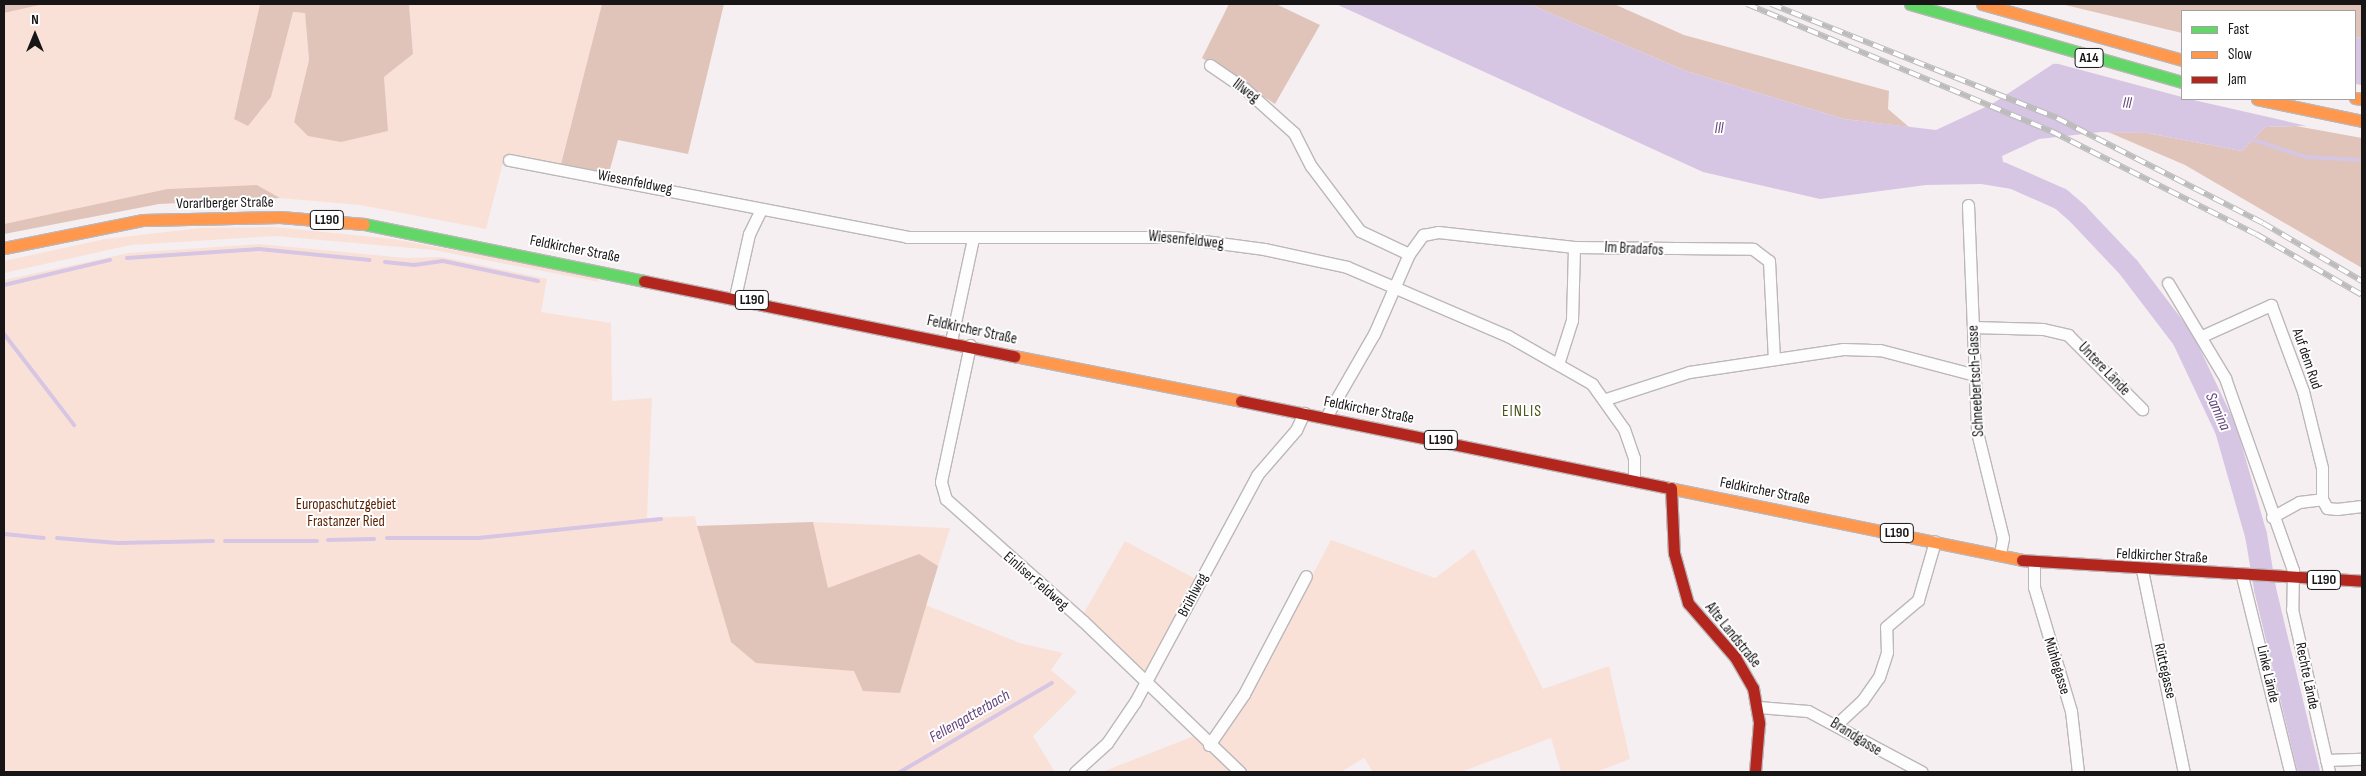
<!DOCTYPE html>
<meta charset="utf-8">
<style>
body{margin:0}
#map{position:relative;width:2366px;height:776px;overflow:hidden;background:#f5eff1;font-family:"Sofia Sans Condensed",sans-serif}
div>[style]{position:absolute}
.green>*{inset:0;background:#fae1d8}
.forest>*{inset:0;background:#e1c4b9}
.water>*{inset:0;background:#d7c5e4}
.pier>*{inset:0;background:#f5eff1}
.stream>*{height:4px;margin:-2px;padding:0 2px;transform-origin:2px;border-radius:2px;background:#d7c5e4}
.river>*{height:22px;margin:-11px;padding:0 11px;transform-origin:11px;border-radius:11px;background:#d7c5e4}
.roads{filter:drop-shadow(1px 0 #bcb7b9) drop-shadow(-1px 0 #bcb7b9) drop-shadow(0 1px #bcb7b9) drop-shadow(0 -1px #bcb7b9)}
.street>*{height:11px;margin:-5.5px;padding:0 5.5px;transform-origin:5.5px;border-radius:5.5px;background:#fefdfd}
.fast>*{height:11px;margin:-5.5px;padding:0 5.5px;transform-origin:5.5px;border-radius:5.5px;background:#63d668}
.slow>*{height:11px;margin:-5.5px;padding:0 5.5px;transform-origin:5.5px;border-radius:5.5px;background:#ff974d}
.jam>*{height:11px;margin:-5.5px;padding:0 5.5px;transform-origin:5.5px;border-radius:5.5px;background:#b3261e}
.rail>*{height:5.5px;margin-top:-2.75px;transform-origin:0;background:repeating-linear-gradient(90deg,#fff 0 11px,#bdbcbc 0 22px);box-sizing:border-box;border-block:1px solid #bdbcbc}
span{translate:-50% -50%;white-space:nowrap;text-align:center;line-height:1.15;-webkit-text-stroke:4px #fff;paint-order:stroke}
.shield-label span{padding:1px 4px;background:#fff;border:1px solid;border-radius:4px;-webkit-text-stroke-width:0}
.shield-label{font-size:14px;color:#181516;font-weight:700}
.street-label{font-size:15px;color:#181516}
.park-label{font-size:15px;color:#581e00}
.water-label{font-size:16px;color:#65467d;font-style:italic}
.neighbourhood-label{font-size:16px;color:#4b531a;letter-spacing:1px}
.frame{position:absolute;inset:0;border:5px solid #181516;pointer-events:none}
.legend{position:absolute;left:2181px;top:10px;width:175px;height:90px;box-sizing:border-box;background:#fff;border:1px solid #a3a1a2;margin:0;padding:6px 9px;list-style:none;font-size:15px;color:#181516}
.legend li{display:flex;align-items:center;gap:10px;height:25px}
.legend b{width:25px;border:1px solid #a3a1a2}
.north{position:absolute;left:10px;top:10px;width:50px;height:50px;-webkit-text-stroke:4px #fff;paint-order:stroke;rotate:0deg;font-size:14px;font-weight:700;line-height:20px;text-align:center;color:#181516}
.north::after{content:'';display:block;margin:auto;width:18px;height:22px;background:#181516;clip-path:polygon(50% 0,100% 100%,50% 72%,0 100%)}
</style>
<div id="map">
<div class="green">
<div style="clip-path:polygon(44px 4px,260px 4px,234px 118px,271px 97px,292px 12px,305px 13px,309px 60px,294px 122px,387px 131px,384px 77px,413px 54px,409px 4px,602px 4px,561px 164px,505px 155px,486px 229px,360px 205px,280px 198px,257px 185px,167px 189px,4px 224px,4px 13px)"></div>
<div style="clip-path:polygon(274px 227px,393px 239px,596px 276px,599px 282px,434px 250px,275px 236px,131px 245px,4px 273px,4px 261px,105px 239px,201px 228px)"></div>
<div style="clip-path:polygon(259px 244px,406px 258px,442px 257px,547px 279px,541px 312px,611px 323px,612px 401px,652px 398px,647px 518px,695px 516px,697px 526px,813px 522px,950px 528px,926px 605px,1020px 643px,1063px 653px,1051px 670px,1077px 692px,1033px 736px,1055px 772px,4px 772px,4px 280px,129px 253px)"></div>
<div style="clip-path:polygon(1331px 540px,1435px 578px,1474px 549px,1543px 689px,1609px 666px,1630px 759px,1596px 772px,1561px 772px,1551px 738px,1461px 772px,1373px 772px,1364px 758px,1341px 772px,1102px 772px,1194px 736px,1210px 751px,1247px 699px)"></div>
<div style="clip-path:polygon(1125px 541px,1203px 583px,1150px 692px,1077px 625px)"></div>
</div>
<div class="forest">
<div style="clip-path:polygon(4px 4px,44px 4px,4px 13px)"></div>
<div style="clip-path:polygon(260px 4px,409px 4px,413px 54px,384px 77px,388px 131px,341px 142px,308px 136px,294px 122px,309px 60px,305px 13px,293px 12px,271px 97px,248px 126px,234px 119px)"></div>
<div style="clip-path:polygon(602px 4px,724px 4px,688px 154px,618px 140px,609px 173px,561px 164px)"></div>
<div style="clip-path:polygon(1229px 4px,1276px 4px,1320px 25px,1275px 104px,1202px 58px)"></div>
<div style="clip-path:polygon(1529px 4px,1614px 4px,1684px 35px,1889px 91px,1888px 109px,1909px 127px,1844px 119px,1686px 71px)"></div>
<div style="clip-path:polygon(2061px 4px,2362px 4px,2362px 37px,2355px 38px,2355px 11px,2182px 11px,2182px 33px)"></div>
<div style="clip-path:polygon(2296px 126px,2362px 138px,2362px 268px,2185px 165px,2108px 132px,2147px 133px,2242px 151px,2265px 127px)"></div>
<div style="clip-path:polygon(257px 185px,280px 198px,159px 204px,4px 234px,4px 224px,167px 189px)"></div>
<div style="clip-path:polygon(813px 522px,828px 588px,919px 554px,938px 566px,900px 693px,863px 691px,854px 671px,756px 663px,731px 642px,697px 526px)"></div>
</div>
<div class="water">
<div style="clip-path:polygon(1336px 4px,1529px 4px,1686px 71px,1844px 119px,1936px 130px,1992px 104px,2053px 64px,2182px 51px,2182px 99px,2355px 99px,2355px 38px,2362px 37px,2362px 124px,2265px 127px,2242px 151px,2147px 133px,2101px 132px,2039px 139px,2002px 156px,2004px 167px,2027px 178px,2029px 188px,2024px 191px,1981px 184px,1926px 185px,1820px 199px,1703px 172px)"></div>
</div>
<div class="pier">
<div style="clip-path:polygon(2182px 49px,2182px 97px,2051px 62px,2053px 61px)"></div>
<div style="clip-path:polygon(2355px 84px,2362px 85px,2362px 126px,2316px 128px,2189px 99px,2355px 99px)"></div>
</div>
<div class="stream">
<div style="left:2248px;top:138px;width:60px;rotate:18.4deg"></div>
<div style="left:2305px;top:157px;width:57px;rotate:3deg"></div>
<div style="left:127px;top:258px;width:132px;rotate:-3.9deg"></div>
<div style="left:259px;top:249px;width:111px;rotate:5.7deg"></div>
<div style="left:385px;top:262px;width:29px;rotate:6deg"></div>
<div style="left:414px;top:265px;width:29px;rotate:-8deg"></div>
<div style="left:443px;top:261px;width:97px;rotate:11.9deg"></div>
<div style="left:4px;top:285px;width:109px;rotate:-13.3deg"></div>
<div style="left:4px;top:334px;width:115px;rotate:52.4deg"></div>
<div style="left:4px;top:534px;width:40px;rotate:5.7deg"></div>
<div style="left:57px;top:538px;width:61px;rotate:4.7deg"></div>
<div style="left:118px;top:543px;width:95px;rotate:-1.2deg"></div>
<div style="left:387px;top:538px;width:91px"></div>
<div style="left:478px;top:538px;width:184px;rotate:-5.9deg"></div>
<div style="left:328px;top:540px;width:46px;rotate:-1.2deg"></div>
<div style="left:225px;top:541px;width:92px"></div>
<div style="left:900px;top:772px;width:176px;rotate:-30.4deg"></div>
</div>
<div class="river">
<div style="left:2002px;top:173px;width:64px;rotate:23.8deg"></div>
<div style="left:2061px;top:199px;width:23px;rotate:41deg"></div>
<div style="left:2078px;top:214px;width:74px;rotate:46.6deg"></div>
<div style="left:2129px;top:268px;width:89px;rotate:52.7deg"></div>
<div style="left:2183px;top:339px;width:101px;rotate:64.7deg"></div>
<div style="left:2226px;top:430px;width:109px;rotate:74.1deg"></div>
<div style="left:2256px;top:535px;width:55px;rotate:80.5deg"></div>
<div style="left:2265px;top:589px;width:188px;rotate:76.5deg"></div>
</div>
<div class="roads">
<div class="street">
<div style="left:1210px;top:65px;width:42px;rotate:34.4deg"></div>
<div style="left:1245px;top:89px;width:66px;rotate:41.9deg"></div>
<div style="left:1294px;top:133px;width:37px;rotate:63deg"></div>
<div style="left:1311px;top:166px;width:81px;rotate:53deg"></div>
<div style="left:1360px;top:231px;width:54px;rotate:25.1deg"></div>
<div style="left:509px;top:160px;width:405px;rotate:10.9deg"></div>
<div style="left:907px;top:237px;width:267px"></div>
<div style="left:1174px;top:237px;width:91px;rotate:7.6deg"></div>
<div style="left:1264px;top:249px;width:85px;rotate:12.2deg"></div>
<div style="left:1347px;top:267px;width:175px;rotate:23.2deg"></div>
<div style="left:1508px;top:336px;width:97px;rotate:29.7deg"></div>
<div style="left:1592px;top:384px;width:55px;rotate:54.6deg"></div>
<div style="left:1624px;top:429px;width:31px;rotate:71deg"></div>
<div style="left:1634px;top:458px;width:23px;rotate:90deg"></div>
<div style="left:1968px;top:205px;width:227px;rotate:87.7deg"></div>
<div style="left:1977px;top:432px;width:109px;rotate:76.2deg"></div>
<div style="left:2003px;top:538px;width:16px;rotate:101deg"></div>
<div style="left:2168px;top:283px;width:111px;rotate:59deg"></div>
<div style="left:2225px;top:378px;width:204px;rotate:70.5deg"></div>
<div style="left:2293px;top:570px;width:39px;rotate:91deg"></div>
<div style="left:2292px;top:609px;width:167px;rotate:77.2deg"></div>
<div style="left:735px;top:297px;width:65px;rotate:-77.5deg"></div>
<div style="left:749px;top:234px;width:25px;rotate:-64deg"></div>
<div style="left:1973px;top:327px;width:70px;rotate:1.6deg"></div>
<div style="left:2043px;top:329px;width:26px;rotate:13deg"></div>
<div style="left:2068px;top:335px;width:105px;rotate:45deg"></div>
<div style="left:2202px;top:336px;width:76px;rotate:-24.2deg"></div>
<div style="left:2271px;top:305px;width:92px;rotate:69.6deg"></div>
<div style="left:2303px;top:391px;width:79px;rotate:76.1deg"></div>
<div style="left:2322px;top:468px;width:31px;rotate:90deg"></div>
<div style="left:951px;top:341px;width:105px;rotate:-77.9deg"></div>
<div style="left:970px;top:345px;width:140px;rotate:102deg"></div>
<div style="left:941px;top:482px;width:18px;rotate:74deg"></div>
<div style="left:946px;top:499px;width:183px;rotate:41.7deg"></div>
<div style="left:1083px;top:621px;width:218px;rotate:43.9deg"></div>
<div style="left:1559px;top:361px;width:43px;rotate:-72.4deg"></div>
<div style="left:1572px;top:320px;width:73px;rotate:-88.4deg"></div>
<div style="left:1606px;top:399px;width:87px;rotate:-18deg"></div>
<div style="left:1689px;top:372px;width:156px;rotate:-8.5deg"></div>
<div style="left:1843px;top:349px;width:37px;rotate:2deg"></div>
<div style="left:1880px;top:350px;width:98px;rotate:14.7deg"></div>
<div style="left:1326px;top:417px;width:96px;rotate:-60deg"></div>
<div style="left:1374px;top:334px;width:87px;rotate:-66.4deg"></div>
<div style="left:1409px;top:254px;width:24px;rotate:-54deg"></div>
<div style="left:1423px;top:235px;width:15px;rotate:-11deg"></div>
<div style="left:1438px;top:232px;width:137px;rotate:6.3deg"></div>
<div style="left:1574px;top:247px;width:179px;rotate:0.6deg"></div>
<div style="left:1753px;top:249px;width:20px;rotate:37deg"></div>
<div style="left:1769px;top:261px;width:98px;rotate:87.1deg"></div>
<div style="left:2272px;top:517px;width:31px;rotate:-29deg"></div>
<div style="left:2299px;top:502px;width:23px;rotate:-7deg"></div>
<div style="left:2322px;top:499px;width:10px;rotate:61deg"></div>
<div style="left:2327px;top:508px;width:10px;rotate:6deg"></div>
<div style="left:2337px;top:509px;width:25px;rotate:-7deg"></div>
<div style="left:2034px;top:562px;width:25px;rotate:90deg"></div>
<div style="left:2034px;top:587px;width:129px;rotate:73.4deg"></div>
<div style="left:2071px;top:711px;width:61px;rotate:83.5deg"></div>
<div style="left:2142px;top:570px;width:206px;rotate:78.3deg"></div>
<div style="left:2242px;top:576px;width:202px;rotate:76.2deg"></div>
<div style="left:1758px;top:707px;width:50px;rotate:4.6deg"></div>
<div style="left:1808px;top:711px;width:129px;rotate:28.2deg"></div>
<div style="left:1838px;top:723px;width:33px;rotate:-43deg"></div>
<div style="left:1862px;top:701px;width:29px;rotate:-55deg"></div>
<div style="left:1879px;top:677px;width:26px;rotate:-72deg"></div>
<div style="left:1887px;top:652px;width:25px;rotate:-92deg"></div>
<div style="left:1886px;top:627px;width:42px;rotate:-40.2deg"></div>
<div style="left:1918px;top:600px;width:61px;rotate:-73.9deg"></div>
<div style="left:1209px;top:745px;width:62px;rotate:-55.5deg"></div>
<div style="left:1244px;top:694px;width:133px;rotate:-62.3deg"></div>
<div style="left:2326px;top:760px;width:36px;rotate:-2deg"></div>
<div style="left:1075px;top:772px;width:43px;rotate:-42.2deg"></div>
<div style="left:1107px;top:743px;width:50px;rotate:-55.7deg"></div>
<div style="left:1135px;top:702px;width:258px;rotate:-61.7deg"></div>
<div style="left:1257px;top:475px;width:60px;rotate:-49.1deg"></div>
<div style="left:1296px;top:430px;width:19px;rotate:-65deg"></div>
</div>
<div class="fast">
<div style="left:1910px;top:4px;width:283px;rotate:16deg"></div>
<div style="left:364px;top:224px;width:286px;rotate:11.5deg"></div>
</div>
<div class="slow">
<div style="left:1982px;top:4px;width:208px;rotate:15.6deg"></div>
<div style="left:2355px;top:98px;width:7px;rotate:8deg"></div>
<div style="left:2257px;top:99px;width:107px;rotate:11.8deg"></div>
<div style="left:4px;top:248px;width:142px;rotate:-11.4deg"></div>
<div style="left:143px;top:220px;width:137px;rotate:-1.3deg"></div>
<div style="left:280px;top:217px;width:84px;rotate:4.8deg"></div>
<div style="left:1014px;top:356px;width:231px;rotate:11.2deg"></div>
<div style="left:1664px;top:487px;width:365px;rotate:11.5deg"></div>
</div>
<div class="jam">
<div style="left:644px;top:281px;width:378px;rotate:11.5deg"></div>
<div style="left:1241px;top:401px;width:432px;rotate:11.5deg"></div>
<div style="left:1671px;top:488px;width:65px;rotate:87.4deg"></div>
<div style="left:1674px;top:553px;width:52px;rotate:74.4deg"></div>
<div style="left:1688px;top:603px;width:72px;rotate:49deg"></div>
<div style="left:1735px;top:657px;width:36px;rotate:60deg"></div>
<div style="left:1753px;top:688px;width:36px;rotate:80deg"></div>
<div style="left:1759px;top:723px;width:49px;rotate:94.7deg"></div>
<div style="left:2022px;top:560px;width:341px;rotate:3.5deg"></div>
</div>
</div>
<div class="rail">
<div style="left:1747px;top:4px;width:329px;rotate:22.7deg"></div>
<div style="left:2051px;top:131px;width:229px;rotate:26.7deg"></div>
<div style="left:2256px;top:234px;width:122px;rotate:29.9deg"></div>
<div style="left:1771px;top:4px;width:308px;rotate:21.7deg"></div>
<div style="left:2057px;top:118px;width:231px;rotate:27deg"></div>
<div style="left:2263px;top:223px;width:115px;rotate:30.4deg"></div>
</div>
<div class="shield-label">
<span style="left:2089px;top:58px">A14</span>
<span style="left:327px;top:220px">L190</span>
<span style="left:752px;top:300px">L190</span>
<span style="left:1441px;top:440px">L190</span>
<span style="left:1897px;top:533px">L190</span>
<span style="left:2324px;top:580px">L190</span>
</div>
<div class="street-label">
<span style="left:1246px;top:91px;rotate:37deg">Illweg</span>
<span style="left:635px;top:182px;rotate:11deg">Wiesenfeldweg</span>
<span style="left:225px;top:203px;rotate:-1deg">Vorarlberger Straße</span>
<span style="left:1186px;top:240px;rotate:6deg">Wiesenfeldweg</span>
<span style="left:575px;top:249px;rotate:11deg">Feldkircher Straße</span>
<span style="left:1634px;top:249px;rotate:3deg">Im Bradafos</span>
<span style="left:972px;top:330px;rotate:12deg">Feldkircher Straße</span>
<span style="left:2307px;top:359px;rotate:71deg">Auf dem Rud</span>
<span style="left:2104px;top:369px;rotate:46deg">Untere Lände</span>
<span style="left:1976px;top:381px;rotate:-93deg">Schneebertsch-Gasse</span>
<span style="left:1369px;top:410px;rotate:11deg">Feldkircher Straße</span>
<span style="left:1765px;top:491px;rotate:11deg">Feldkircher Straße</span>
<span style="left:2162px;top:556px;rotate:3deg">Feldkircher Straße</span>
<span style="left:1036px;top:581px;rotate:41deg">Einliser Feldweg</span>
<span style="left:1193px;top:595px;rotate:-62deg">Brühlweg</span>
<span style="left:1733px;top:635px;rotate:51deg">Alte Landstraße</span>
<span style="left:2057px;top:666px;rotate:73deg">Mühlegasse</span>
<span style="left:2165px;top:671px;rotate:77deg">Rüttegasse</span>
<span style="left:2268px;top:674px;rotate:77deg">Linke Lände</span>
<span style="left:2307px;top:676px;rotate:78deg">Rechte Lände</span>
<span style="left:1856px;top:737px;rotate:32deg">Brandgasse</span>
</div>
<div class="park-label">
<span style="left:346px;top:513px">Europaschutzgebiet<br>Frastanzer Ried</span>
</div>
<div class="water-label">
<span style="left:2127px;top:104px;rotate:4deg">Ill</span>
<span style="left:1719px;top:129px">Ill</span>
<span style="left:2217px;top:412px;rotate:66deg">Samina</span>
<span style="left:970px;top:717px;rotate:-30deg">Fellengatterbach</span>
</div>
<div class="neighbourhood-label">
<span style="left:1522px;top:412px">EINLIS</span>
</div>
<div class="frame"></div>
<ul class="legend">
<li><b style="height:6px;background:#63d668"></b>Fast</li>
<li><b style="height:6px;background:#ff974d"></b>Slow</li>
<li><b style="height:6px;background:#b3261e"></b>Jam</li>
</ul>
<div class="north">N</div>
</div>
